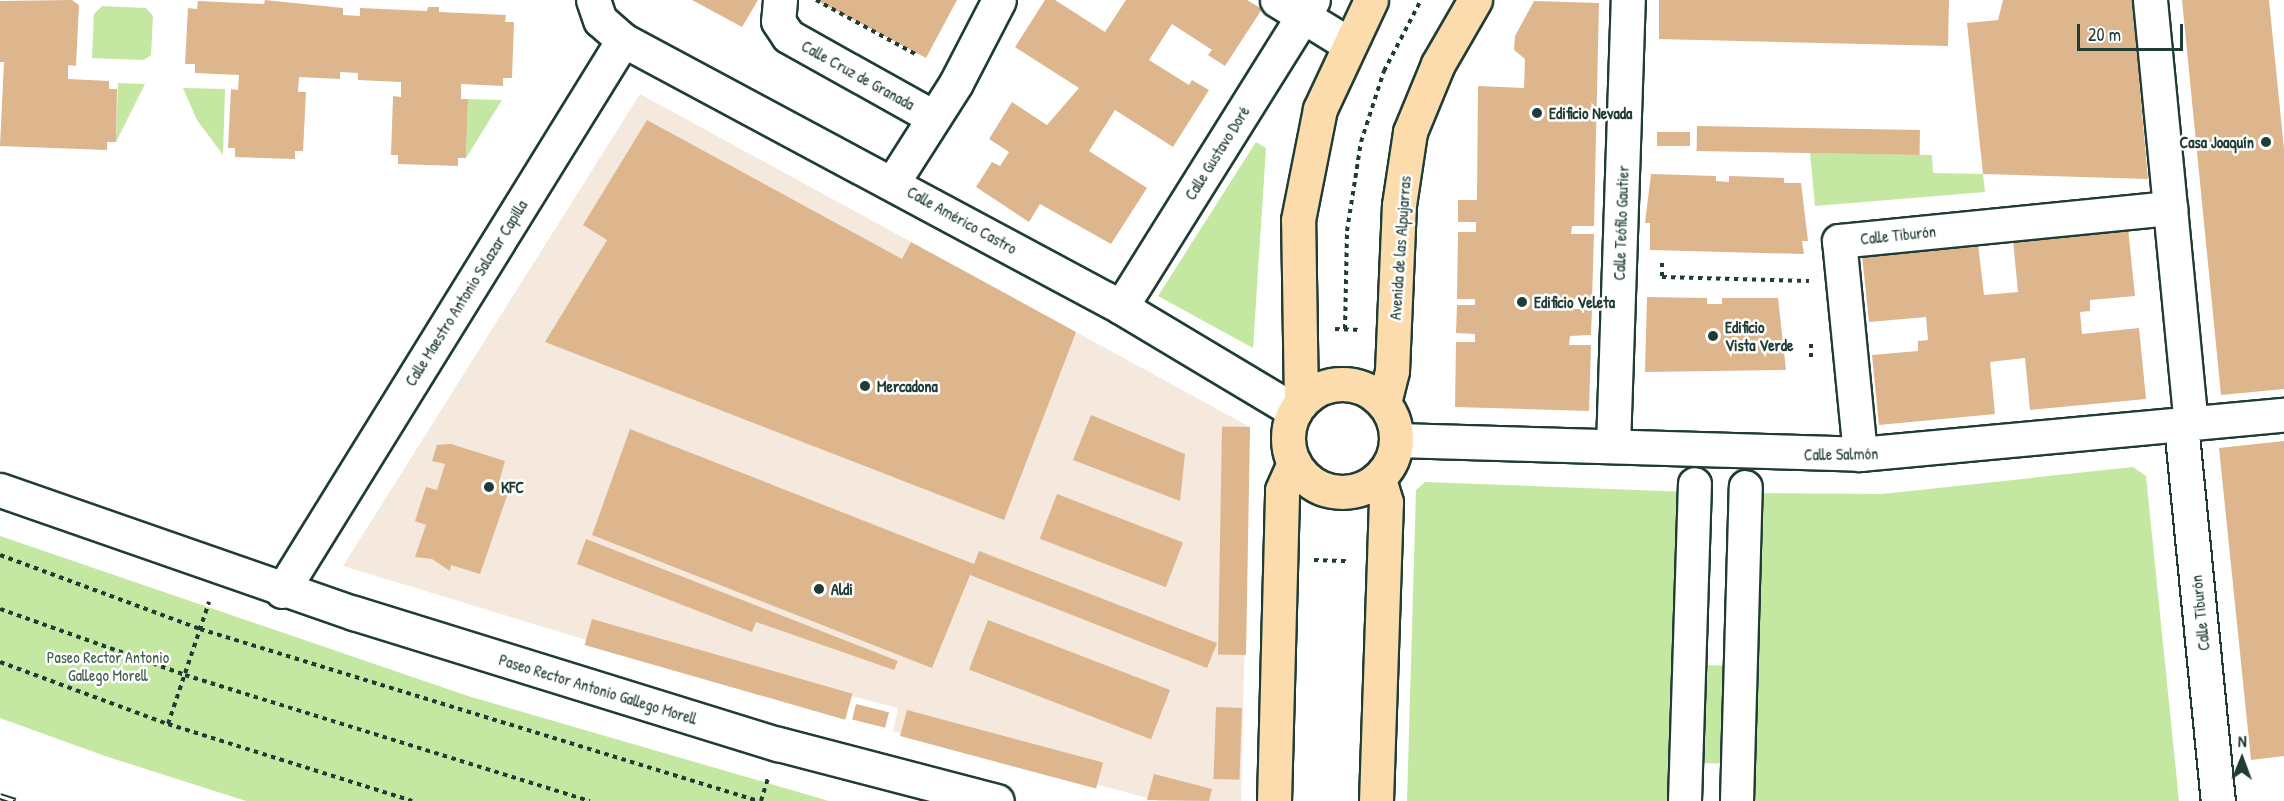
<!DOCTYPE html>
<meta charset="utf-8">
<style>
body{margin:0}
#map{position:relative;width:2284px;height:801px;overflow:hidden;background:#fff;font-family:"Patrick Hand",sans-serif}
div>[style]{position:absolute}
.built>*{inset:0;background:#f5e9dd}
.green>*{inset:0;background:#c4e7a1;transform-origin:0 0}
.building>*{inset:0;background:#ddb68e;transform-origin:0 0}
.path>*{height:4px;margin-top:-2px;transform-origin:0;background:repeating-linear-gradient(90deg,#1f3d34 0 4.5px,transparent 0 9px)}
.roads{filter:drop-shadow(2px 0 #1f3d34) drop-shadow(-2px 0 #1f3d34) drop-shadow(0 2px #1f3d34) drop-shadow(0 -2px #1f3d34)}
.pedestrian>*{height:32px;margin:-16px;padding:0 16px;transform-origin:16px;border-radius:16px;background:#fff}
.minor>*{height:33px;margin:-16.5px;padding:0 16.5px;transform-origin:16.5px;border-radius:16.5px;background:#fff}
.secondary>*{height:33px;margin:-16.5px;padding:0 16.5px;transform-origin:16.5px;border-radius:16.5px;background:#fff}
.primary>*{height:33px;margin:-16.5px;padding:0 16.5px;transform-origin:16.5px;border-radius:16.5px;background:#fcdcac}
.primary>.ring{margin:-16.5px;padding:0;box-sizing:content-box;background:none;border:33px solid #fcdcac;border-radius:50%}
.rail>*{height:7px;margin-top:-3.5px;transform-origin:0;background:repeating-linear-gradient(90deg,#fff 0 14px,#1f3d34 0 28px);box-sizing:border-box;border-block:2px solid #1f3d34}
.dots>*{width:16px;height:16px;translate:-50% -50%;box-sizing:border-box;border:3px solid #fff;border-radius:50%}
span{translate:-50% -50%;white-space:nowrap;text-align:center;line-height:1.15;-webkit-text-stroke:5px #fff;paint-order:stroke}
.street-label{font-size:16px;color:#1f3d34}
.poi-label{font-size:16px;color:#1f3d34;font-weight:700}
.left{translate:0 -50%;text-align:left}
.right{translate:-100% -50%;text-align:right}
.park-label{font-size:16px;color:#405f4a}
.north{position:absolute;left:2212px;top:729px;width:60px;height:60px;-webkit-text-stroke:4px #fff;paint-order:stroke;rotate:1deg;font-size:16px;font-weight:700;line-height:24px;text-align:center;color:#1f3d34}
.north::after{content:'';display:block;margin:auto;width:21px;height:27px;background:#1f3d34;clip-path:polygon(50% 0,100% 100%,50% 72%,0 100%)}
.scale{position:absolute;left:2077px;top:24px;width:106px;height:27px;box-sizing:border-box;border:3px solid #1f3d34;border-top:0;padding-left:8px;font-size:18px;line-height:21px;white-space:nowrap;color:#1f3d34;-webkit-text-stroke:4px #fff;paint-order:stroke}
</style>
<div id="map">
<div class="built">
<div style="clip-path:polygon(640px 94px,1250px 427px,1241px 801px,1159px 801px,893px 731px,898px 708px,851px 696px,846px 719px,343px 566px)"></div>
</div>
<div class="green">
<div style="clip-path:polygon(102px 6px,146px 8px,153px 16px,151px 55px,144px 60px,92px 58px,94px 14px)"></div>
<div style="clip-path:polygon(118px 83px,145px 84px,116px 142px)"></div>
<div style="clip-path:polygon(183px 88px,225px 89px,223px 155px,197px 120px)"></div>
<div style="clip-path:polygon(468px 99px,502px 100px,466px 158px)"></div>
<div style="clip-path:polygon(1256px 142px,1266px 148px,1253px 348px,1158px 296px)"></div>
<div style="clip-path:polygon(1810px 153px,1932px 155px,1933px 173px,1983px 174px,1985px 192px,1815px 206px)"></div>
<div style="clip-path:polygon(2133px 467px,2146px 476px,2179px 801px,1744px 801px,1752px 493px,1882px 494px)"></div>
<div style="clip-path:polygon(1425px 482px,1689px 492px,1678px 801px,1407px 801px,1416px 490px)"></div>
<div style="clip-path:polygon(0 536px,468px 696px,829px 801px,246px 801px,105px 756px,0 718px)"></div>
<div style="left:1694px;top:665px;width:42px;height:98px;rotate:1deg"></div>
</div>
<div class="building">
<div style="clip-path:polygon(72px 0,79px 5px,76px 66px,68px 65px,68px 79px,109px 81px,109px 89px,117px 89px,116px 142px,107px 142px,107px 150px,0 146px,4px 62px,0 62px,0 1px)"></div>
<div style="clip-path:polygon(265px 0,343px 8px,343px 15px,360px 16px,360px 8px,427px 11px,428px 7px,439px 7px,439px 12px,506px 15px,505px 22px,514px 22px,512px 78px,503px 78px,503px 86px,461px 84px,461px 99px,468px 99px,466px 158px,458px 158px,458px 166px,398px 164px,398px 155px,391px 155px,393px 96px,401px 97px,401px 82px,358px 80px,358px 73px,340px 72px,340px 79px,299px 77px,298px 92px,306px 92px,303px 151px,295px 151px,295px 159px,235px 157px,235px 148px,228px 148px,231px 89px,238px 90px,239px 75px,195px 73px,195px 64px,185px 64px,188px 8px,197px 9px,198px 1px,264px 4px)"></div>
<div style="clip-path:polygon(692px 0,758px 0,742px 27px)"></div>
<div style="clip-path:polygon(816px 0,957px 0,926px 58px)"></div>
<div style="clip-path:polygon(1045px 0,1055px 0,1105px 32px,1126px 0,1247px 0,1262px 9px,1225px 66px,1208px 55px,1212px 50px,1172px 24px,1149px 60px,1189px 85px,1192px 80px,1209px 90px,1173px 147px,1115px 110px,1089px 151px,1147px 188px,1111px 244px,1040px 204px,1029px 222px,976px 187px,992px 162px,1000px 166px,1009px 152px,989px 139px,1012px 102px,1047px 125px,1079px 88px,1015px 47px)"></div>
<div style="clip-path:polygon(1659px 0,1949px 0,1948px 46px,1659px 39px)"></div>
<div style="clip-path:polygon(2003px 0,2132px 0,2148px 179px,1983px 174px,1967px 23px,1998px 20px)"></div>
<div style="clip-path:polygon(2182px 0,2269px 0,2284px 149px,2284px 389px,2221px 395px)"></div>
<div style="clip-path:polygon(1534px 1px,1599px 3px,1594px 226px,1572px 226px,1571px 234px,1594px 234px,1592px 300px,1570px 299px,1570px 309px,1592px 309px,1591px 335px,1570px 336px,1569px 345px,1591px 345px,1589px 411px,1455px 407px,1456px 342px,1475px 342px,1475px 334px,1456px 333px,1457px 305px,1475px 305px,1475px 299px,1457px 299px,1458px 232px,1476px 232px,1476px 222px,1458px 222px,1458px 200px,1477px 200px,1478px 86px,1524px 88px,1525px 59px,1514px 50px,1515px 36px)"></div>
<div style="clip-path:polygon(647px 120px,902px 259px,911px 242px,1076px 332px,1004px 520px,545px 342px,607px 240px,583px 225px)"></div>
<div style="left:1697px;top:126px;width:223px;height:25px;rotate:1deg"></div>
<div style="left:1657px;top:132px;width:33px;height:14px"></div>
<div style="clip-path:polygon(1651px 174px,1716px 176px,1716px 181px,1729px 182px,1729px 176px,1784px 178px,1784px 183px,1801px 183px,1808px 241px,1802px 241px,1804px 254px,1650px 250px,1650px 223px,1645px 223px)"></div>
<div style="clip-path:polygon(2128px 228px,2135px 296px,2090px 300px,2090px 311px,2080px 312px,2082px 334px,2139px 328px,2146px 399px,2030px 410px,2025px 358px,1998px 361px,1990px 362px,1995px 414px,1879px 425px,1872px 355px,1918px 351px,1918px 341px,1928px 340px,1926px 317px,1869px 322px,1862px 255px,1978px 244px,1984px 295px,2018px 292px,2013px 240px)"></div>
<div style="clip-path:polygon(1647px 297px,1707px 298px,1707px 304px,1722px 304px,1722px 298px,1778px 298px,1786px 370px,1645px 372px)"></div>
<div style="clip-path:polygon(1091px 415px,1185px 454px,1180px 501px,1073px 460px)"></div>
<div style="left:1250px;top:427px;width:228px;height:28px;rotate:91deg"></div>
<div style="clip-path:polygon(630px 429px,974px 564px,979px 551px,1217px 643px,1207px 668px,970px 575px,932px 668px,592px 535px)"></div>
<div style="clip-path:polygon(2284px 441px,2284px 756px,2251px 760px,2219px 448px)"></div>
<div style="clip-path:polygon(451px 444px,505px 461px,499px 482px,507px 485px,508px 493px,480px 574px,451px 565px,450px 571px,432px 559px,415px 557px,426px 525px,415px 521px,426px 487px,437px 490px,445px 464px,432px 461px,437px 445px)"></div>
<div style="left:1057px;top:494px;width:135px;height:48px;rotate:21deg"></div>
<div style="clip-path:polygon(586px 539px,898px 661px,894px 670px,756px 622px,752px 632px,577px 564px)"></div>
<div style="left:592px;top:619px;width:271px;height:27px;rotate:16deg"></div>
<div style="left:988px;top:620px;width:195px;height:53px;rotate:21deg"></div>
<div style="left:856px;top:704px;width:34px;height:16px;rotate:14deg"></div>
<div style="left:1216px;top:707px;width:26px;height:72px;rotate:2deg"></div>
<div style="left:907px;top:710px;width:203px;height:27px;rotate:15deg"></div>
<div style="clip-path:polygon(1154px 774px,1212px 789px,1209px 801px,1147px 800px)"></div>
</div>
<div class="path">
<div style="left:816px;top:0;width:113px;rotate:28.6deg"></div>
<div style="left:1662px;top:263px;width:14px;rotate:90deg"></div>
<div style="left:1662px;top:277px;width:147px;rotate:1.6deg"></div>
<div style="left:1335px;top:329px;width:26px;rotate:2deg"></div>
<div style="left:1345px;top:329px;width:98px;rotate:-88.8deg"></div>
<div style="left:1347px;top:231px;width:90px;rotate:-81.1deg"></div>
<div style="left:1361px;top:142px;width:75px;rotate:-72.1deg"></div>
<div style="left:1384px;top:71px;width:80px;rotate:-62.5deg"></div>
<div style="left:1811px;top:357px;width:17px;rotate:-90deg"></div>
<div style="left:0;top:555px;width:213px;rotate:20.3deg"></div>
<div style="left:200px;top:629px;width:584px;rotate:17.13deg"></div>
<div style="left:1314px;top:560px;width:35px;rotate:2deg"></div>
<div style="left:0;top:609px;width:196px;rotate:19.6deg"></div>
<div style="left:185px;top:675px;width:424px;rotate:17.3deg"></div>
<div style="left:0;top:662px;width:179px;rotate:20.3deg"></div>
<div style="left:168px;top:724px;width:256px;rotate:17.5deg"></div>
<div style="left:168px;top:724px;width:129px;rotate:-71.4deg"></div>
<div style="left:761px;top:801px;width:24px;rotate:-73deg"></div>
</div>
<div class="roads">
<div class="pedestrian">
<div style="left:1685px;top:801px;width:317px;rotate:-88.2deg"></div>
<div style="left:1737px;top:801px;width:314px;rotate:-88.4deg"></div>
</div>
<div class="minor">
<div style="left:780px;top:0;width:21px;rotate:95deg"></div>
<div style="left:778px;top:21px;width:18px;rotate:56deg"></div>
<div style="left:788px;top:36px;width:164px;rotate:29.2deg"></div>
<div style="left:1277px;top:0;width:82px;rotate:31.6deg"></div>
<div style="left:2150px;top:0;width:426px;rotate:84.5deg"></div>
<div style="left:623px;top:40px;width:565px;rotate:28.2deg"></div>
<div style="left:1121px;top:307px;width:203px;rotate:30.9deg"></div>
<div style="left:893px;top:182px;width:117px;rotate:-57.5deg"></div>
<div style="left:956px;top:83px;width:93px;rotate:-62.6deg"></div>
<div style="left:1121px;top:307px;width:362px;rotate:-58deg"></div>
<div style="left:2181px;top:425px;width:378px;rotate:84.4deg"></div>
<div style="left:1397px;top:440px;width:463px;rotate:1.7deg"></div>
<div style="left:1860px;top:454px;width:426px;rotate:-5.3deg"></div>
<div style="left:1613px;top:446px;width:446px;rotate:-88.1deg"></div>
<div style="left:1860px;top:454px;width:214px;rotate:-95.6deg"></div>
<div style="left:1839px;top:241px;width:333px;rotate:-5.7deg"></div>
<div style="left:282px;top:591px;width:648px;rotate:-58.25deg"></div>
<div style="left:623px;top:40px;width:30px;rotate:-139deg"></div>
<div style="left:600px;top:20px;width:21px;rotate:-109deg"></div>
</div>
<div class="secondary">
<div style="left:0;top:490px;width:375px;rotate:19.2deg"></div>
<div style="left:354px;top:613px;width:444px;rotate:17.2deg"></div>
<div style="left:778px;top:744px;width:226px;rotate:14.6deg"></div>
</div>
<div class="primary">
<div class="ring" style="left:1288px;top:384px;width:75px;height:75px"></div>
<div style="left:1301px;top:403px;width:183px;rotate:-90.9deg"></div>
<div style="left:1298px;top:220px;width:113px;rotate:-78.8deg"></div>
<div style="left:1320px;top:109px;width:120px;rotate:-64.9deg"></div>
<div style="left:1384px;top:403px;width:33px;rotate:-76deg"></div>
<div style="left:1392px;top:371px;width:166px;rotate:-87.6deg"></div>
<div style="left:1399px;top:205px;width:74px;rotate:-81.4deg"></div>
<div style="left:1410px;top:132px;width:74px;rotate:-67.6deg"></div>
<div style="left:1438px;top:64px;width:74px;rotate:-60deg"></div>
<div style="left:1274px;top:801px;width:311px;rotate:-88.5deg"></div>
<div style="left:1282px;top:490px;width:30px;rotate:-66deg"></div>
<div style="left:1376px;top:801px;width:299px;rotate:-88.1deg"></div>
<div style="left:1386px;top:502px;width:24px;rotate:-107deg"></div>
</div>
</div>
<div class="rail">
<div style="left:0;top:796px;width:16px;rotate:18deg"></div>
</div>
<div class="dots">
<div style="left:1537px;top:113px;background:#1f3d34"></div>
<div style="left:2266px;top:142px;background:#1f3d34"></div>
<div style="left:1522px;top:302px;background:#1f3d34"></div>
<div style="left:1713px;top:336px;background:#1f3d34"></div>
<div style="left:865px;top:386px;background:#1f3d34"></div>
<div style="left:489px;top:487px;background:#1f3d34"></div>
<div style="left:819px;top:589px;background:#1f3d34"></div>
</div>
<div class="street-label">
<span style="left:858px;top:75px;rotate:29deg">Calle Cruz de Granada</span>
<span style="left:1217px;top:153px;rotate:-58deg">Calle Gustavo Doré</span>
<span style="left:962px;top:220px;rotate:29deg">Calle Américo Castro</span>
<span style="left:1621px;top:223px;rotate:-88deg">Calle Teófilo Gautier</span>
<span style="left:1898px;top:235px;rotate:-6deg">Calle Tiburón</span>
<span style="left:1400px;top:248px;rotate:-86deg">Avenida de las Alpujarras</span>
<span style="left:466px;top:293px;rotate:-58deg">Calle Maestro Antonio Salazar Capilla</span>
<span style="left:1841px;top:454px;rotate:-1deg">Calle Salmón</span>
<span style="left:2200px;top:613px;rotate:-96deg">Calle Tiburón</span>
<span style="left:598px;top:689px;rotate:17deg">Paseo Rector Antonio Gallego Morell</span>
</div>
<div class="poi-label">
<span class="left" style="left:1549px;top:113px">Edificio Nevada</span>
<span class="right" style="left:2254px;top:142px">Casa Joaquín</span>
<span class="left" style="left:1534px;top:302px">Edificio Veleta</span>
<span class="left" style="left:1725px;top:336px">Edificio<br>Vista Verde</span>
<span class="left" style="left:877px;top:386px">Mercadona</span>
<span class="left" style="left:501px;top:487px">KFC</span>
<span class="left" style="left:831px;top:589px">Aldi</span>
</div>
<div class="park-label">
<span style="left:108px;top:666px">Paseo Rector Antonio<br>Gallego Morell</span>
</div>
<div class="north">N</div>
<div class="scale">20 m</div>
</div>
